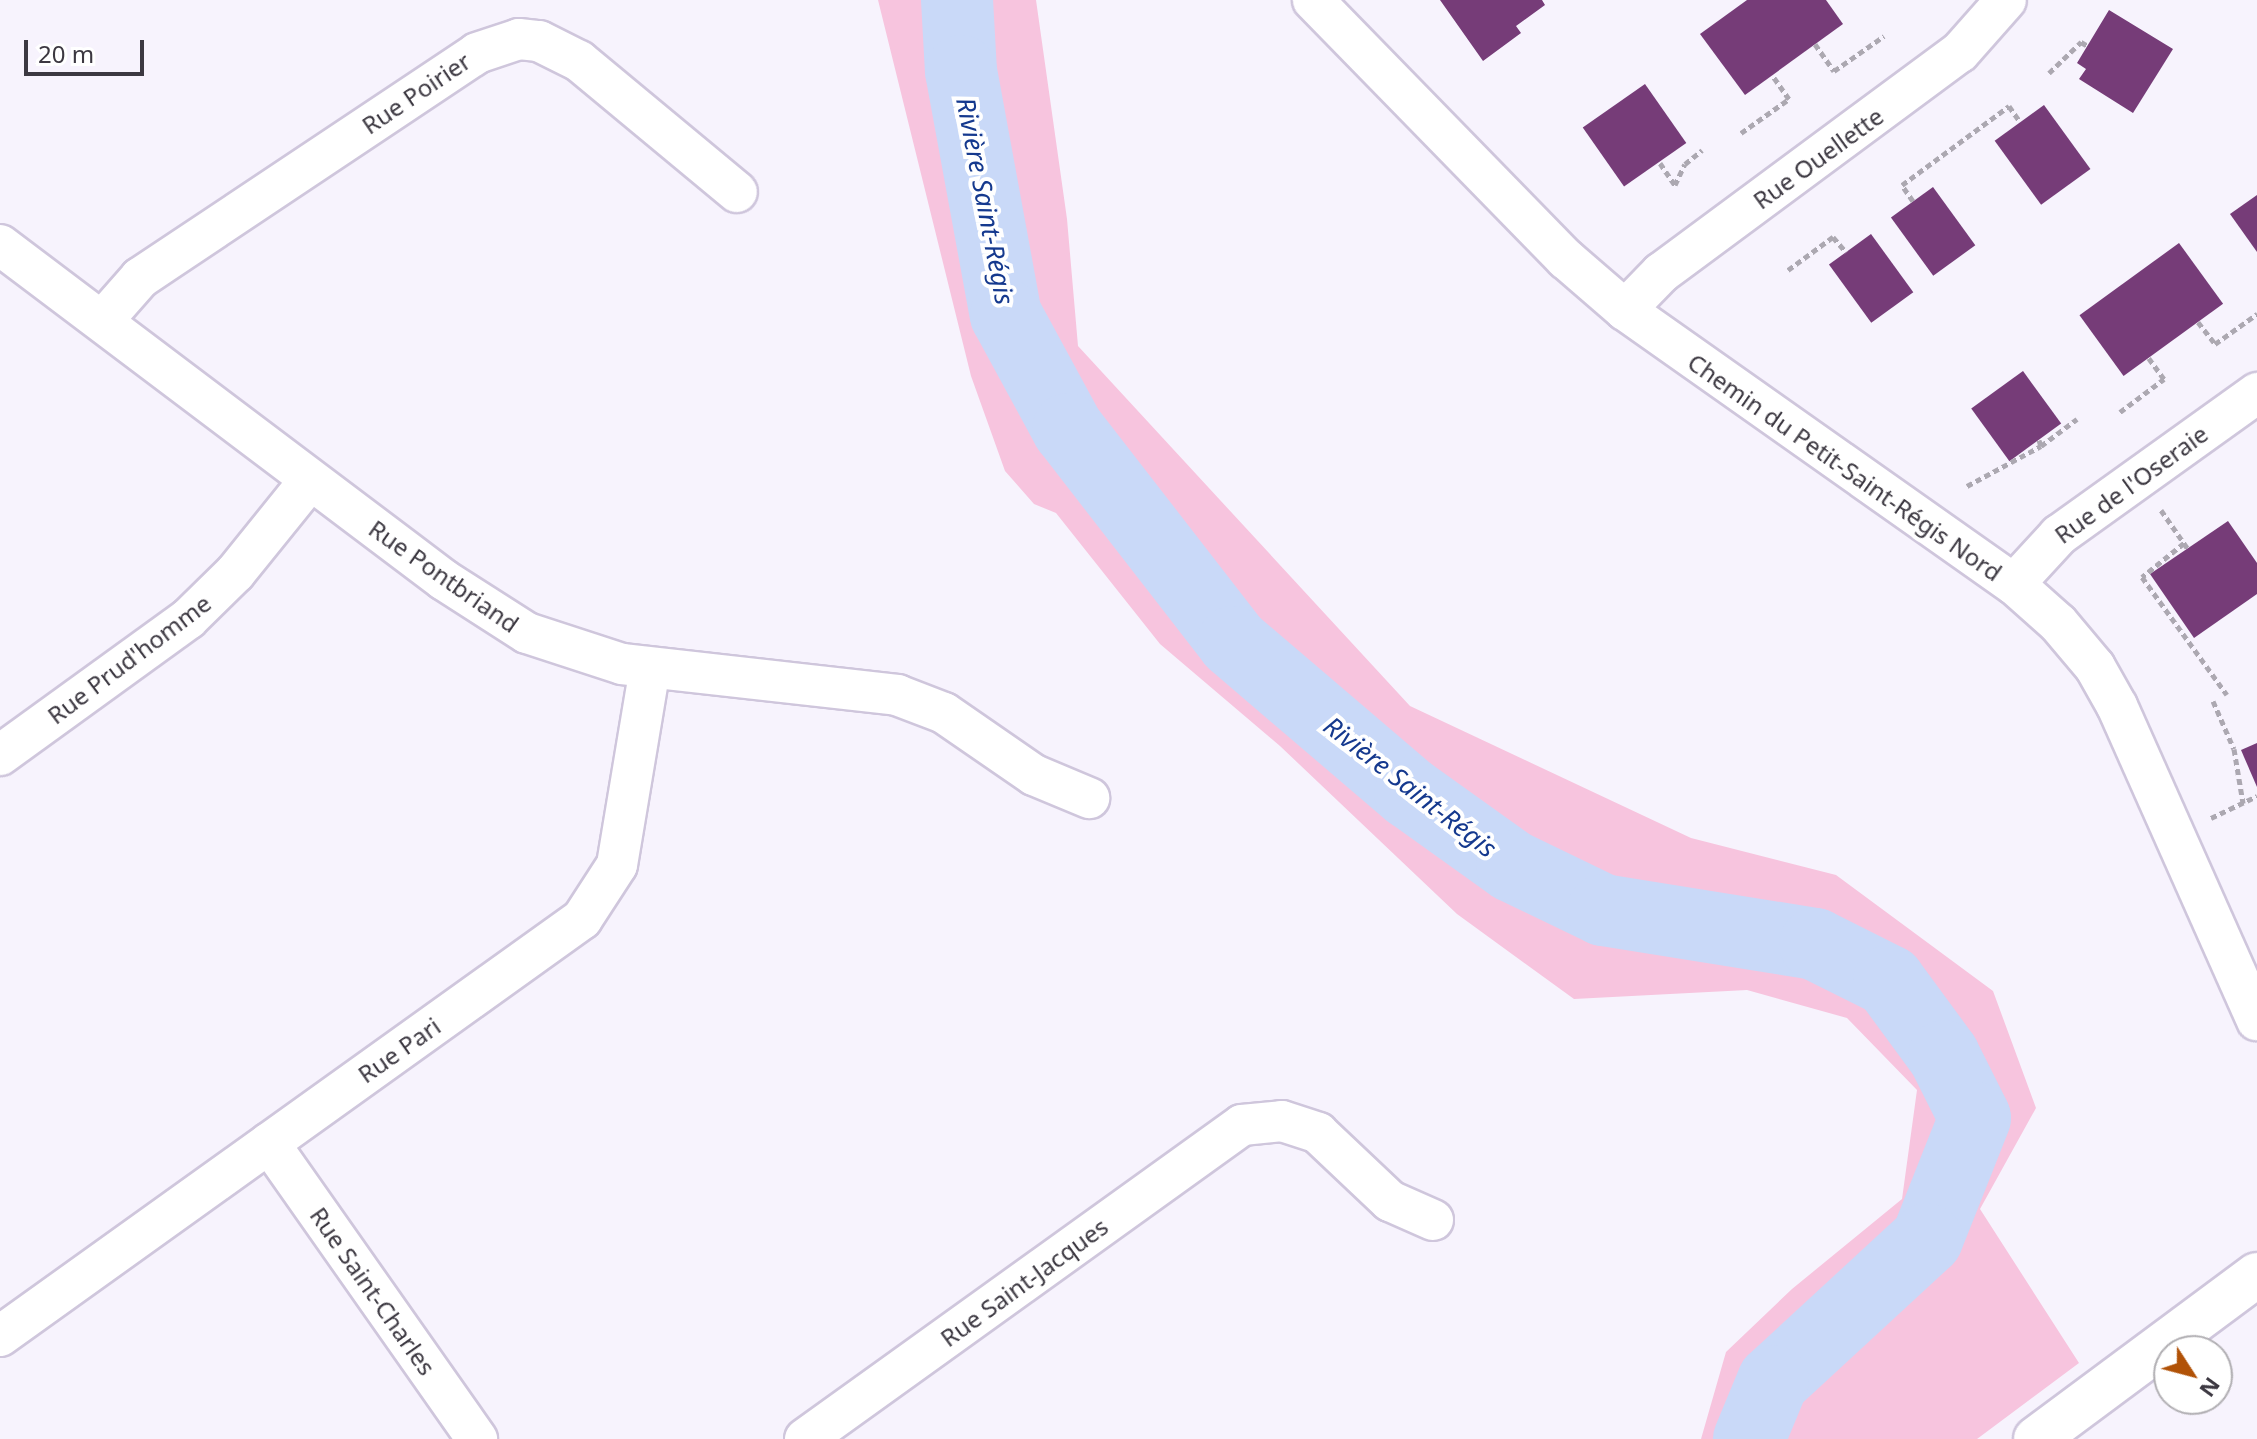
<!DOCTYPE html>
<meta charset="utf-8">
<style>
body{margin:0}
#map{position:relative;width:2257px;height:1439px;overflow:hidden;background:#f7f3fd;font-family:"Noto Sans",sans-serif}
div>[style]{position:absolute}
.green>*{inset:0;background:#f7c4de}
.river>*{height:72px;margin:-36px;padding:0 36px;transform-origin:36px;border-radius:36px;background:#c9d9f8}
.building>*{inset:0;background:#763c78;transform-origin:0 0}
.path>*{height:5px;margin-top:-2.5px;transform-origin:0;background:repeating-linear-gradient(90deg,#aca8b1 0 6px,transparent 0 10px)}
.roads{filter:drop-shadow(2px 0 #cfc6dc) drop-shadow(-2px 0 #cfc6dc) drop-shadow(0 2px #cfc6dc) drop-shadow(0 -2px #cfc6dc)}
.street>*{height:40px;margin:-20px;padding:0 20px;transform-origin:20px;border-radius:20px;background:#fff}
.secondary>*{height:44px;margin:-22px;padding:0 22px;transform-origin:22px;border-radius:22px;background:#fff}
span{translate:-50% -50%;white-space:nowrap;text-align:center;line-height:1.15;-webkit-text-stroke:8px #fff;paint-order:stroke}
.street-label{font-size:24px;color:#3c3841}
.water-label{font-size:26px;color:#15398e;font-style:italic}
.north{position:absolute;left:2153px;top:1335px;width:80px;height:80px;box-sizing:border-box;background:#fff;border:2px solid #b1afb3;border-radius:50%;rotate:126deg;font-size:22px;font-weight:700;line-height:32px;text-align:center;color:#3c3841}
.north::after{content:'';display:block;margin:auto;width:28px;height:36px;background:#b15207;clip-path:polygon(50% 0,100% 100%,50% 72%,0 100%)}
.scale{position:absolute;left:24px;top:40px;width:120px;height:36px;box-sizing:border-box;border:4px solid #3c3841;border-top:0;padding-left:10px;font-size:24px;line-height:28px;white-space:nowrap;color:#3c3841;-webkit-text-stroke:6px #fff;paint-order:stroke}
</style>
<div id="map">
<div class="green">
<div style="clip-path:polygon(878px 0,1036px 0,1067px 219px,1078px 346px,1410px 706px,1691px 838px,1836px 875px,1993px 991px,2036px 1108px,1980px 1209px,2079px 1363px,1977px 1439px,1701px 1439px,1726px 1352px,1792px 1289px,1902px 1199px,1917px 1090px,1847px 1018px,1747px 990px,1574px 999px,1457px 914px,1280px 746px,1160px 644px,1056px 513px,1034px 504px,1005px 471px,971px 376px)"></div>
</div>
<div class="river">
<div style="left:957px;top:0;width:71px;rotate:86.8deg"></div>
<div style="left:961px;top:71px;width:248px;rotate:79.6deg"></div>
<div style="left:1006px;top:315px;width:130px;rotate:61.5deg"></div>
<div style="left:1068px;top:429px;width:269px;rotate:52.2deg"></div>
<div style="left:1233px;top:642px;width:233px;rotate:40.5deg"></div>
<div style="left:1410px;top:793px;width:125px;rotate:35.6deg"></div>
<div style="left:1512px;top:866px;width:101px;rotate:25.8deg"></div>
<div style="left:1603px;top:910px;width:215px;rotate:9.1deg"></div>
<div style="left:1815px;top:944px;width:83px;rotate:26.6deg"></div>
<div style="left:1889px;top:981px;width:93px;rotate:53.7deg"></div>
<div style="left:1944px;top:1056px;width:69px;rotate:63.4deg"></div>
<div style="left:1975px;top:1118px;width:130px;rotate:111.6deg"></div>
<div style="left:1927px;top:1239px;width:209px;rotate:137.3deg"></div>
<div style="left:1773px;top:1381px;width:63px;rotate:112.5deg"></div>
</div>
<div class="building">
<div style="clip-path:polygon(1440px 0,1542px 0,1545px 5px,1516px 26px,1521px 33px,1483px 61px)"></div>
<div style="clip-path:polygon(1747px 0,1826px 0,1843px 24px,1745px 95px,1700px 34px)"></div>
<div style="clip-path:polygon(2109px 10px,2173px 49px,2133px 113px,2079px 79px,2086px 69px,2077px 63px)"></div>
<div style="left:1645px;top:84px;width:72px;height:76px;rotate:55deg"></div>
<div style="left:2044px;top:105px;width:79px;height:61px;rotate:54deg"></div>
<div style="left:1933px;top:187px;width:72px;height:52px;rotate:54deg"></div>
<div style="clip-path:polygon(2257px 195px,2257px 252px,2230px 214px)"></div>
<div style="left:1871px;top:234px;width:72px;height:52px;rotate:54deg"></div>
<div style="left:2179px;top:243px;width:75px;height:123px;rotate:54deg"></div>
<div style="left:2023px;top:371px;width:65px;height:64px;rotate:54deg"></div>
<div style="clip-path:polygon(2228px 521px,2257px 563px,2257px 594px,2194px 638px,2150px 574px)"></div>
<div style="clip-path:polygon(2257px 743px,2257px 787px,2241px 750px)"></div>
</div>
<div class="path">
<div style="left:1815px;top:44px;width:33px;rotate:55deg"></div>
<div style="left:1834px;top:71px;width:61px;rotate:-35deg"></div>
<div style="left:2049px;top:73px;width:45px;rotate:-44.1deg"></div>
<div style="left:2081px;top:42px;width:8px;rotate:30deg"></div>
<div style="left:1741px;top:133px;width:59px;rotate:-35.3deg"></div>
<div style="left:1789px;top:99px;width:29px;rotate:-125deg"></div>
<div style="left:1660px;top:163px;width:27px;rotate:56deg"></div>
<div style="left:1675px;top:185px;width:23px;rotate:-65deg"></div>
<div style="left:1685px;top:164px;width:22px;rotate:-39deg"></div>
<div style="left:1913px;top:201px;width:19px;rotate:-125deg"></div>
<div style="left:1902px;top:185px;width:133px;rotate:-36.4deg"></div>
<div style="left:2009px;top:106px;width:19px;rotate:55deg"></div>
<div style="left:1788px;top:270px;width:56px;rotate:-36.3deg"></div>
<div style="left:1833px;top:237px;width:20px;rotate:49deg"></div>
<div style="left:2198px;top:322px;width:28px;rotate:52deg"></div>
<div style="left:2215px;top:344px;width:52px;rotate:-35.5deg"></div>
<div style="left:2120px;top:412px;width:55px;rotate:-36.9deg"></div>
<div style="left:2164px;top:379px;width:26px;rotate:-126deg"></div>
<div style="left:2039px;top:440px;width:6px;rotate:72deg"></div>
<div style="left:2041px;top:446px;width:45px;rotate:-36.9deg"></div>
<div style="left:1967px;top:486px;width:84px;rotate:-28.4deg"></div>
<div style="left:2161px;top:510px;width:47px;rotate:55.3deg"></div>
<div style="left:2184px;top:543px;width:54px;rotate:141deg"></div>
<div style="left:2142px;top:577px;width:145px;rotate:54.2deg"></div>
<div style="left:2213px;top:701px;width:52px;rotate:66.4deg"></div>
<div style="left:2234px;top:749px;width:55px;rotate:80.5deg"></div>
<div style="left:2211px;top:818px;width:51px;rotate:-25.6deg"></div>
</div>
<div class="roads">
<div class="street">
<div style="left:1313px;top:0;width:362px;rotate:45.7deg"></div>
<div style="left:1566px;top:259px;width:78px;rotate:40.8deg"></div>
<div style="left:1625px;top:310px;width:476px;rotate:35.2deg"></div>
<div style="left:2014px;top:584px;width:59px;rotate:41.6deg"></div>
<div style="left:2058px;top:623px;width:57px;rotate:49.9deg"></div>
<div style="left:2095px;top:667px;width:45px;rotate:60.6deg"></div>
<div style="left:2117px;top:706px;width:344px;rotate:66deg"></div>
<div style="left:0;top:245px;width:556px;rotate:37.03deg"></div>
<div style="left:444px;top:580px;width:98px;rotate:32.6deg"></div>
<div style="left:527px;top:633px;width:100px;rotate:18.1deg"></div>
<div style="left:622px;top:664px;width:277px;rotate:6.4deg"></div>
<div style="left:897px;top:695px;width:50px;rotate:21deg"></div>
<div style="left:944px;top:713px;width:109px;rotate:34.6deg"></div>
<div style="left:1034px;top:775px;width:60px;rotate:22.7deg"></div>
<div style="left:1625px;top:310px;width:52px;rotate:-45.8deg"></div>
<div style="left:1661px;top:273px;width:372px;rotate:-36.5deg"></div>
<div style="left:1960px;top:52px;width:69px;rotate:-48.5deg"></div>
<div style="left:104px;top:319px;width:55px;rotate:-48.7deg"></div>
<div style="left:140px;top:278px;width:405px;rotate:-33.7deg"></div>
<div style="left:477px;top:53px;width:44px;rotate:-18.4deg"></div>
<div style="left:519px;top:39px;width:20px;rotate:6deg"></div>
<div style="left:539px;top:41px;width:45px;rotate:26.6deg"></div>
<div style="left:579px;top:61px;width:205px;rotate:39.7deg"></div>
<div style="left:2014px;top:584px;width:67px;rotate:-47.4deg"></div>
<div style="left:2059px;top:535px;width:244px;rotate:-35.6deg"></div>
<div style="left:0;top:755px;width:232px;rotate:-35.9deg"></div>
<div style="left:188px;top:619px;width:66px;rotate:-44.4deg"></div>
<div style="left:235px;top:573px;width:119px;rotate:-51.1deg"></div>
<div style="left:269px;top:1143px;width:362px;rotate:54.9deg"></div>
<div style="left:0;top:1336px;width:716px;rotate:-35.62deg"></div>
<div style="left:582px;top:919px;width:64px;rotate:-57.1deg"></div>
<div style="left:617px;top:865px;width:200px;rotate:-80.5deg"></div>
<div style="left:805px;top:1439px;width:538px;rotate:-35.7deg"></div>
<div style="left:1242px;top:1125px;width:40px;rotate:-5.7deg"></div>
<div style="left:1282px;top:1121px;width:38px;rotate:18deg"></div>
<div style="left:1318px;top:1133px;width:99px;rotate:43.4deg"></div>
<div style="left:1390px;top:1201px;width:47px;rotate:23.8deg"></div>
</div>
<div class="secondary">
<div style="left:2036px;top:1439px;width:275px;rotate:-36.6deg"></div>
</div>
</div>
<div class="street-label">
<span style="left:416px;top:93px;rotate:-34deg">Rue Poirier</span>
<span style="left:1818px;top:158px;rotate:-36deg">Rue Ouellette</span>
<span style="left:1845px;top:467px;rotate:35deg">Chemin du Petit-Saint-Régis Nord</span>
<span style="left:2131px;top:484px;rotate:-36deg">Rue de l'Oseraie</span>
<span style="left:444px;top:576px;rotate:35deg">Rue Pontbriand</span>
<span style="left:129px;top:659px;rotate:-37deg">Rue Prud'homme</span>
<span style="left:399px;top:1050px;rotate:-35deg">Rue Pari</span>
<span style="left:1024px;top:1282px;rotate:-36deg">Rue Saint-Jacques</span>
<span style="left:373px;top:1291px;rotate:55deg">Rue Saint-Charles</span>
</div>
<div class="water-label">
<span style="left:985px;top:201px;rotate:79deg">Rivière Saint-Régis</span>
<span style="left:1410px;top:787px;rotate:38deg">Rivière Saint-Régis</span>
</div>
<div class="north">N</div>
<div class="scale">20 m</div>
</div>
